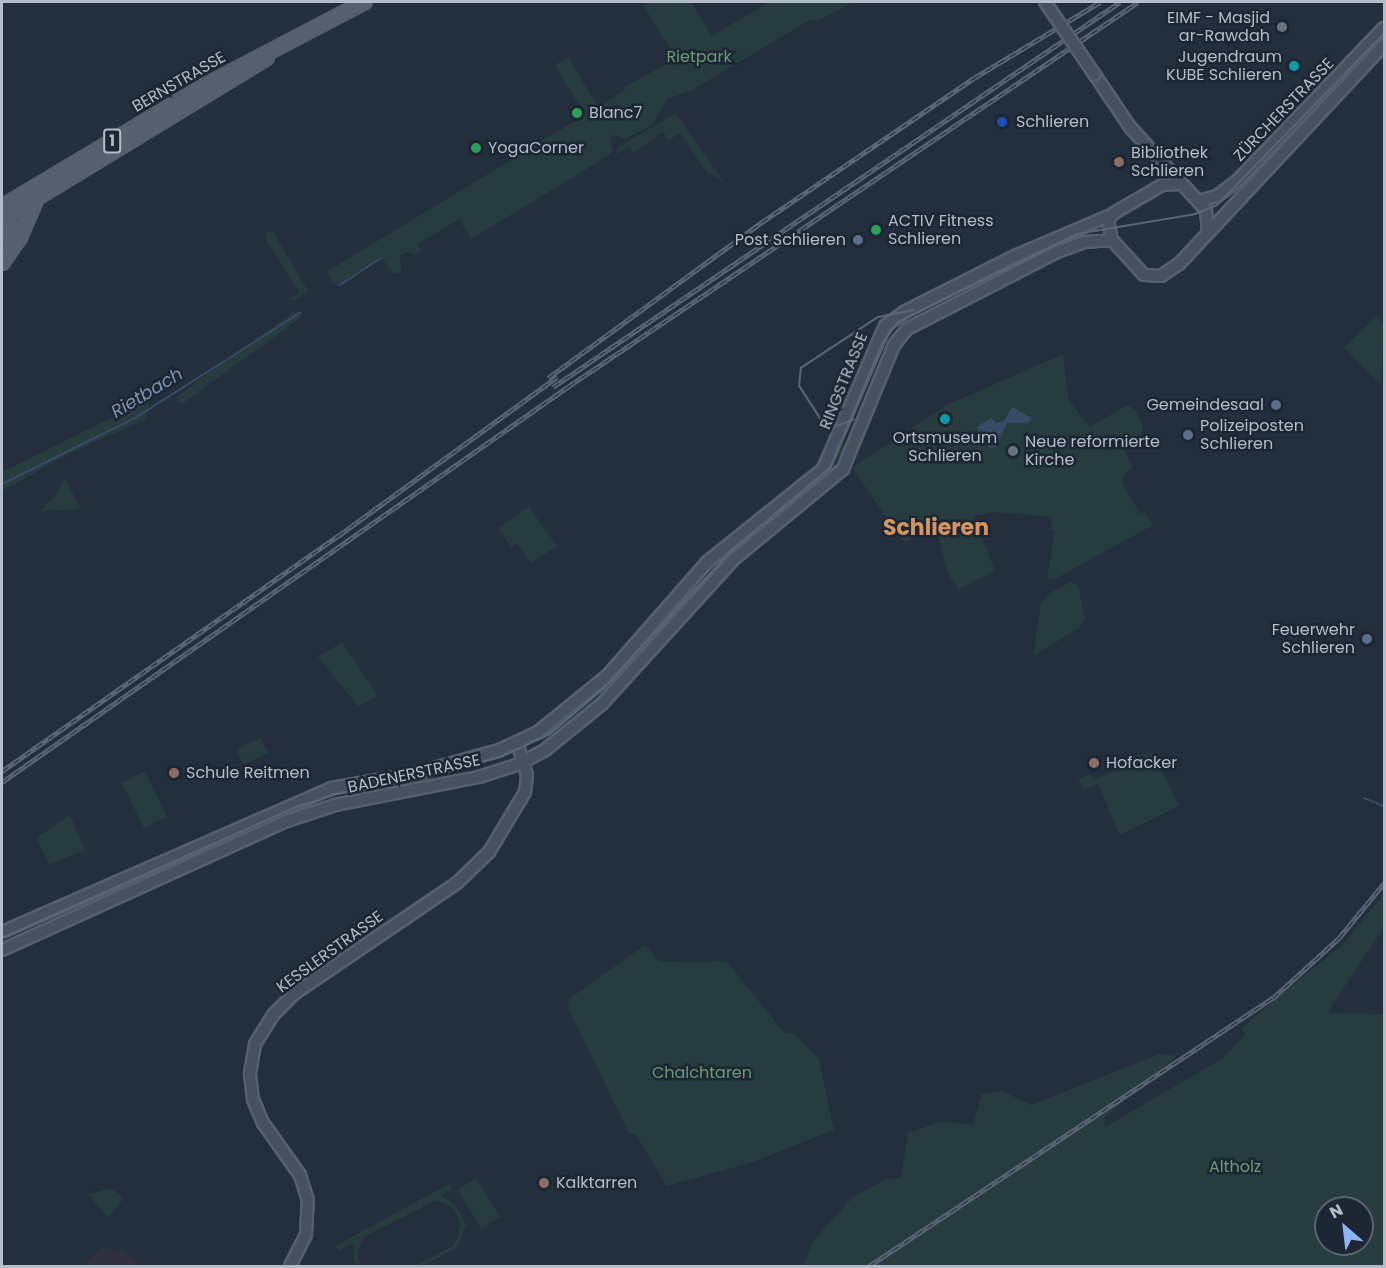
<!DOCTYPE html>
<meta charset="utf-8">
<style>
body{margin:0}
#map{position:relative;width:1386px;height:1268px;overflow:hidden;background:#242f3e;font-family:Poppins,sans-serif}
div>[style]{position:absolute}
.medical>*{inset:0;background:#32303f}
.green>*{inset:0;background:#263c3f;transform-origin:0 0}
.water>*{inset:0;background:#394c67}
.stream>*{height:2px;margin:-1px;padding:0 1px;transform-origin:1px;border-radius:1px;background:#394c67}
.roads{filter:drop-shadow(2px 0 #565f6c) drop-shadow(-2px 0 #565f6c) drop-shadow(0 2px #565f6c) drop-shadow(0 -2px #565f6c)}
.secondary>*{height:10px;margin:-5px;padding:0 5px;transform-origin:5px;border-radius:5px;background:#465061}
.primary>*{height:12px;margin:-6px;padding:0 6px;transform-origin:6px;border-radius:6px;background:#56606e}
.tram>*{height:1.5px;margin:-0.75px;padding:0 0.75px;transform-origin:0.75px;border-radius:0.75px;background:#5a6575}
.rail>*{height:4.5px;margin-top:-2.25px;transform-origin:0;background:repeating-linear-gradient(90deg,#1d2633 0 7px,#5a6575 0 14px);box-sizing:border-box;border-block:2px solid #5a6575}
.bridges{filter:drop-shadow(2px 0 #565f6c) drop-shadow(-2px 0 #565f6c) drop-shadow(0 2px #565f6c) drop-shadow(0 -2px #565f6c)}
.secondary-bridge>*{height:10px;margin:-5px;padding:0 5px;transform-origin:5px;border-radius:5px;background:#465061}
.dots>*{width:16px;height:16px;translate:-50% -50%;box-sizing:border-box;border:3px solid #1d2633;border-radius:50%}
span{translate:-50% -50%;white-space:nowrap;text-align:center;line-height:1.15;-webkit-text-stroke:5px #1d2633;paint-order:stroke}
.shield-label span{padding:2px 4px;background:#1d2633;border:2px solid;border-radius:4px;-webkit-text-stroke-width:0}
.shield-label{font-size:15px;color:#b4bcc9;font-weight:700}
.poi-label{font-size:16px;color:#b4bcc9}
.right{translate:-100% -50%;text-align:right}
.left{translate:0 -50%;text-align:left}
.park-label{font-size:16px;color:#6b9a76}
.street-label{font-size:16px;color:#b4bcc9}
.water-label{font-size:18px;color:#7c92b1;font-style:italic}
.district-label{font-size:22px;color:#d59563;font-weight:700}
.frame{position:absolute;inset:0;border:3px solid #b4bcc9;pointer-events:none}
.north{position:absolute;left:1314px;top:1196px;width:60px;height:60px;box-sizing:border-box;background:#1d2633;border:2px solid #59626f;border-radius:50%;rotate:332deg;font-size:16px;font-weight:700;line-height:24px;text-align:center;color:#b4bcc9}
.north::after{content:'';display:block;margin:auto;width:21px;height:27px;background:#8ab4f8;clip-path:polygon(50% 0,100% 100%,50% 72%,0 100%)}
</style>
<div id="map">
<div class="medical">
<div style="clip-path:polygon(102px 1247px,123px 1252px,143px 1266px,84px 1266px)"></div>
</div>
<div class="green">
<div style="clip-path:polygon(648px 2px,691px 2px,712px 36px,769px 2px,864px 2px,850px 4px,819px 20px,810px 20px,692px 90px,667px 99px,652px 125px,625px 139px,614px 135px,609px 139px,613px 151px,606px 157px,471px 239px,459px 219px,418px 244px,420px 255px,416px 250px,417px 257px,408px 252px,400px 255px,401px 272px,394px 274px,381px 257px,339px 285px,332px 283px,328px 271px,585px 115px,555px 65px,568px 57px,598px 107px,625px 90px,624px 87px,672px 61px,675px 56px,643px 5px)"></div>
<div style="clip-path:polygon(676px 113px,725px 184px,712px 174px,709px 176px,680px 133px,669px 140px,663px 132px,632px 154px,630px 147px,616px 154px,617px 148px)"></div>
<div style="clip-path:polygon(267px 232px,273px 232px,308px 291px,296px 300px,290px 300px,299px 292px,265px 238px)"></div>
<div style="left:296px;top:310px;width:9px;height:148px;rotate:54deg"></div>
<div style="clip-path:polygon(1376px 317px,1384px 325px,1381px 385px,1344px 347px)"></div>
<div style="clip-path:polygon(1063px 354px,1068px 399px,1090px 427px,1127px 405px,1135px 410px,1143px 425px,1141px 436px,1127px 442px,1125px 452px,1133px 468px,1126px 473px,1122px 482px,1140px 514px,1144px 512px,1153px 525px,1055px 579px,1047px 578px,1055px 532px,1050px 529px,1052px 517px,995px 512px,974px 516px,995px 571px,959px 589px,948px 574px,937px 531px,904px 542px,852px 468px,947px 405px)"></div>
<div style="clip-path:polygon(150px 399px,146px 419px,68px 454px,2px 491px,2px 472px)"></div>
<div style="clip-path:polygon(839px 440px,852px 445px,846px 459px,718px 574px,709px 565px,819px 476px)"></div>
<div style="clip-path:polygon(65px 479px,81px 509px,40px 511px,57px 493px)"></div>
<div style="clip-path:polygon(529px 507px,557px 546px,531px 563px,517px 543px,511px 547px,498px 528px)"></div>
<div style="clip-path:polygon(1071px 582px,1078px 585px,1085px 620px,1079px 628px,1033px 656px,1041px 603px,1050px 593px)"></div>
<div style="clip-path:polygon(676px 599px,686px 607px,600px 700px,546px 746px,539px 736px,602px 688px)"></div>
<div style="clip-path:polygon(342px 642px,378px 696px,358px 706px,318px 657px)"></div>
<div style="left:261px;top:738px;width:17px;height:27px;rotate:66deg"></div>
<div style="clip-path:polygon(1153px 752px,1179px 806px,1120px 835px,1098px 784px,1084px 789px,1078px 780px,1090px 774px,1094px 780px,1114px 771px,1109px 765px)"></div>
<div style="left:145px;top:771px;width:51px;height:26px;rotate:64deg"></div>
<div style="left:433px;top:771px;width:14px;height:81px;rotate:78deg"></div>
<div style="clip-path:polygon(324px 797px,324px 804px,71px 912px,70px 908px)"></div>
<div style="clip-path:polygon(70px 815px,85px 850px,49px 865px,36px 838px)"></div>
<div style="clip-path:polygon(evenodd,1384px 894px,1384px 927px,1327px 1013px,1384px 1014px,1384px 1266px,804px 1266px,812px 1242px,853px 1197px,887px 1179px,901px 1178px,908px 1133px,940px 1122px,973px 1124px,982px 1094px,1002px 1091px,1031px 1105px,1160px 1054px,1177px 1056px,1104px 1118px,1105px 1127px,1223px 1058px,1245px 1035px,1241px 1028px,1343px 944px,1384px 894px,1326px 1208px,1362px 1208px,1362px 1244px,1326px 1244px,1326px 1208px)"></div>
<div style="clip-path:polygon(645px 945px,658px 960px,666px 962px,726px 961px,784px 1032px,795px 1034px,819px 1059px,834px 1130px,753px 1162px,667px 1186px,635px 1133px,630px 1135px,568px 1008px,569px 999px)"></div>
<div style="left:476px;top:1178px;width:46px;height:22px;rotate:58deg"></div>
<div style="clip-path:polygon(449px 1184px,452px 1189px,441px 1195px,456px 1206px,466px 1225px,456px 1248px,423px 1266px,414px 1266px,453px 1246px,458px 1238px,460px 1222px,457px 1214px,450px 1206px,437px 1200px,365px 1236px,357px 1253px,361px 1266px,354px 1263px,354px 1243px,338px 1251px,335px 1246px)"></div>
<div style="clip-path:polygon(111px 1188px,124px 1198px,108px 1218px,88px 1194px)"></div>
</div>
<div class="water">
<div style="clip-path:polygon(1012px 407px,1032px 418px,1028px 423px,1007px 423px,996px 446px,991px 449px,978px 434px,978px 426px,992px 418px,995px 423px,1004px 421px)"></div>
</div>
<div class="stream">
<div style="left:340px;top:285px;width:49px;rotate:-33.4deg"></div>
<div style="left:2px;top:484px;width:148px;rotate:-26.4deg"></div>
<div style="left:135px;top:418px;width:196px;rotate:-32.5deg"></div>
<div style="left:1364px;top:798px;width:22px;rotate:22deg"></div>
</div>
<div class="roads">
<div class="secondary">
<div style="left:1095px;top:75px;width:63px;rotate:56.1deg"></div>
<div style="left:1130px;top:127px;width:113px;rotate:47.5deg"></div>
<div style="left:1206px;top:210px;width:23px;rotate:85deg"></div>
<div style="left:1180px;top:184px;width:18px;rotate:177deg"></div>
<div style="left:1162px;top:185px;width:56px;rotate:149.7deg"></div>
<div style="left:1114px;top:213px;width:9px;rotate:131deg"></div>
<div style="left:1108px;top:220px;width:20px;rotate:79deg"></div>
<div style="left:1112px;top:240px;width:47px;rotate:47.6deg"></div>
<div style="left:1144px;top:275px;width:17px;rotate:3deg"></div>
<div style="left:1161px;top:276px;width:22px;rotate:-34deg"></div>
<div style="left:1179px;top:264px;width:300px;rotate:-46.9deg"></div>
<div style="left:1198px;top:201px;width:20px;rotate:-15deg"></div>
<div style="left:1217px;top:196px;width:26px;rotate:-37deg"></div>
<div style="left:1238px;top:180px;width:211px;rotate:-46.2deg"></div>
<div style="left:2px;top:932px;width:359px;rotate:-23.6deg"></div>
<div style="left:331px;top:788px;width:82px;rotate:-9.8deg"></div>
<div style="left:412px;top:774px;width:90px;rotate:-15.4deg"></div>
<div style="left:499px;top:750px;width:43px;rotate:-24.8deg"></div>
<div style="left:538px;top:732px;width:89px;rotate:-39.1deg"></div>
<div style="left:607px;top:676px;width:152px;rotate:-48.7deg"></div>
<div style="left:707px;top:562px;width:149px;rotate:-38.7deg"></div>
<div style="left:823px;top:469px;width:156px;rotate:-66.6deg"></div>
<div style="left:885px;top:326px;width:24px;rotate:-36deg"></div>
<div style="left:904px;top:312px;width:127px;rotate:-26.8deg"></div>
<div style="left:1017px;top:255px;width:102px;rotate:-23.1deg"></div>
<div style="left:2px;top:950px;width:313px;rotate:-24.4deg"></div>
<div style="left:287px;top:821px;width:51px;rotate:-18.4deg"></div>
<div style="left:335px;top:805px;width:147px;rotate:-11deg"></div>
<div style="left:479px;top:777px;width:40px;rotate:-18deg"></div>
<div style="left:517px;top:765px;width:32px;rotate:-28deg"></div>
<div style="left:545px;top:750px;width:73px;rotate:-38.9deg"></div>
<div style="left:602px;top:704px;width:196px;rotate:-47.7deg"></div>
<div style="left:734px;top:559px;width:141px;rotate:-39.5deg"></div>
<div style="left:843px;top:469px;width:134px;rotate:-67.6deg"></div>
<div style="left:894px;top:345px;width:21px;rotate:-51deg"></div>
<div style="left:907px;top:329px;width:169px;rotate:-27.2deg"></div>
<div style="left:1057px;top:252px;width:30px;rotate:-20deg"></div>
<div style="left:1085px;top:242px;width:27px;rotate:-4deg"></div>
<div style="left:290px;top:1266px;width:36px;rotate:-63deg"></div>
<div style="left:306px;top:1234px;width:33px;rotate:-87deg"></div>
<div style="left:308px;top:1201px;width:27px;rotate:-107deg"></div>
<div style="left:300px;top:1175px;width:64px;rotate:-125.4deg"></div>
<div style="left:263px;top:1123px;width:26px;rotate:-113deg"></div>
<div style="left:253px;top:1099px;width:26px;rotate:-97deg"></div>
<div style="left:250px;top:1073px;width:29px;rotate:-80deg"></div>
<div style="left:255px;top:1044px;width:34px;rotate:-58deg"></div>
<div style="left:273px;top:1015px;width:31px;rotate:-45deg"></div>
<div style="left:295px;top:993px;width:196px;rotate:-34.2deg"></div>
<div style="left:457px;top:883px;width:45px;rotate:-44.1deg"></div>
<div style="left:489px;top:852px;width:70px;rotate:-59deg"></div>
<div style="left:525px;top:792px;width:17px;rotate:-83deg"></div>
<div style="left:527px;top:775px;width:34px;rotate:-107deg"></div>
</div>
<div class="primary">
<div style="left:2px;top:207px;width:238px;rotate:-30.9deg"></div>
<div style="left:206px;top:85px;width:179px;rotate:-27.6deg"></div>
<div style="left:2px;top:218px;width:11px;rotate:45deg"></div>
<div style="left:10px;top:226px;width:22px;rotate:85deg"></div>
<div style="left:2px;top:219px;width:310px;rotate:-31.3deg"></div>
<div style="left:2px;top:263px;width:32px;rotate:-55deg"></div>
<div style="left:20px;top:237px;width:40px;rotate:-66.6deg"></div>
</div>
</div>
<div class="tram">
<div style="left:854px;top:420px;width:19px;rotate:159deg"></div>
<div style="left:836px;top:427px;width:17px;rotate:-155deg"></div>
<div style="left:821px;top:420px;width:40px;rotate:-122.9deg"></div>
<div style="left:799px;top:386px;width:18px;rotate:-84deg"></div>
<div style="left:801px;top:368px;width:92px;rotate:-33.5deg"></div>
<div style="left:878px;top:317px;width:36px;rotate:-11deg"></div>
<div style="left:2px;top:938px;width:322px;rotate:-24deg"></div>
<div style="left:296px;top:807px;width:44px;rotate:-17.2deg"></div>
<div style="left:338px;top:794px;width:86px;rotate:-10deg"></div>
<div style="left:423px;top:779px;width:81px;rotate:-15.8deg"></div>
<div style="left:501px;top:757px;width:54px;rotate:-25.1deg"></div>
<div style="left:550px;top:734px;width:70px;rotate:-40.3deg"></div>
<div style="left:603px;top:689px;width:188px;rotate:-47.2deg"></div>
<div style="left:731px;top:551px;width:129px;rotate:-40deg"></div>
<div style="left:830px;top:468px;width:134px;rotate:-67.2deg"></div>
<div style="left:882px;top:344px;width:27px;rotate:-54deg"></div>
<div style="left:898px;top:322px;width:199px;rotate:-26.2deg"></div>
<div style="left:1077px;top:234px;width:120px;rotate:-9.6deg"></div>
<div style="left:1195px;top:214px;width:24px;rotate:-22deg"></div>
<div style="left:1217px;top:205px;width:239px;rotate:-45.7deg"></div>
</div>
<div class="rail">
<div style="left:548px;top:378px;width:265px;rotate:-36.1deg"></div>
<div style="left:762px;top:222px;width:256px;rotate:-34.2deg"></div>
<div style="left:974px;top:78px;width:147px;rotate:-31.1deg"></div>
<div style="left:553px;top:387px;width:685px;rotate:-34.18deg"></div>
<div style="left:2px;top:771px;width:410px;rotate:-35deg"></div>
<div style="left:338px;top:536px;width:271px;rotate:-36deg"></div>
<div style="left:2px;top:782px;width:692px;rotate:-34.93deg"></div>
<div style="left:569px;top:386px;width:686px;rotate:-34.01deg"></div>
<div style="left:869px;top:1266px;width:485px;rotate:-33.6deg"></div>
<div style="left:1273px;top:998px;width:89px;rotate:-42.3deg"></div>
<div style="left:1339px;top:938px;width:71px;rotate:-50.7deg"></div>
</div>
<div class="bridges">
<div class="secondary-bridge">
<div style="left:1045px;top:2px;width:88px;rotate:55.6deg"></div>
</div>
</div>
<div class="dots">
<div style="left:1282px;top:27px;background:#6b7280"></div>
<div style="left:1294px;top:66px;background:#0f9aa8"></div>
<div style="left:577px;top:113px;background:#2e9e5b"></div>
<div style="left:1002px;top:122px;background:#1a4fb4"></div>
<div style="left:476px;top:148px;background:#2e9e5b"></div>
<div style="left:1119px;top:162px;background:#8d6e63"></div>
<div style="left:876px;top:230px;background:#2e9e5b"></div>
<div style="left:858px;top:240px;background:#5c6f8a"></div>
<div style="left:1276px;top:405px;background:#5c6f8a"></div>
<div style="left:945px;top:419px;background:#0f9aa8"></div>
<div style="left:1188px;top:435px;background:#5c6f8a"></div>
<div style="left:1013px;top:451px;background:#6b7280"></div>
<div style="left:1367px;top:639px;background:#5c6f8a"></div>
<div style="left:1094px;top:763px;background:#8d6e63"></div>
<div style="left:174px;top:773px;background:#8d6e63"></div>
<div style="left:544px;top:1183px;background:#8d6e63"></div>
</div>
<div class="shield-label">
<span style="left:112px;top:141px">1</span>
</div>
<div class="poi-label">
<span class="right" style="left:1270px;top:27px">EIMF - Masjid<br>ar-Rawdah</span>
<span class="right" style="left:1282px;top:66px">Jugendraum<br>KUBE Schlieren</span>
<span class="left" style="left:589px;top:113px">Blanc7</span>
<span class="left" style="left:1016px;top:122px">Schlieren</span>
<span class="left" style="left:488px;top:148px">YogaCorner</span>
<span class="left" style="left:1131px;top:162px">Bibliothek<br>Schlieren</span>
<span class="left" style="left:888px;top:230px">ACTIV Fitness<br>Schlieren</span>
<span class="right" style="left:846px;top:240px">Post Schlieren</span>
<span class="right" style="left:1264px;top:405px">Gemeindesaal</span>
<span class="left" style="left:1200px;top:435px">Polizeiposten<br>Schlieren</span>
<span style="left:945px;top:447px">Ortsmuseum<br>Schlieren</span>
<span class="left" style="left:1025px;top:451px">Neue reformierte<br>Kirche</span>
<span class="right" style="left:1355px;top:639px">Feuerwehr<br>Schlieren</span>
<span class="left" style="left:1106px;top:763px">Hofacker</span>
<span class="left" style="left:186px;top:773px">Schule Reitmen</span>
<span class="left" style="left:556px;top:1183px">Kalktarren</span>
</div>
<div class="park-label">
<span style="left:699px;top:57px">Rietpark</span>
<span style="left:702px;top:1073px">Chalchtaren</span>
<span style="left:1235px;top:1167px">Altholz</span>
</div>
<div class="street-label">
<span style="left:179px;top:82px;rotate:-30deg">BERNSTRASSE</span>
<span style="left:1284px;top:110px;rotate:-46deg">ZÜRCHERSTRASSE</span>
<span style="left:844px;top:381px;rotate:-68deg">RINGSTRASSE</span>
<span style="left:414px;top:774px;rotate:-12deg">BADENERSTRASSE</span>
<span style="left:330px;top:952px;rotate:-36deg">KESSLERSTRASSE</span>
</div>
<div class="water-label">
<span style="left:147px;top:393px;rotate:-31deg">Rietbach</span>
</div>
<div class="district-label">
<span style="left:936px;top:528px">Schlieren</span>
</div>
<div class="frame"></div>
<div class="north">N</div>
</div>
